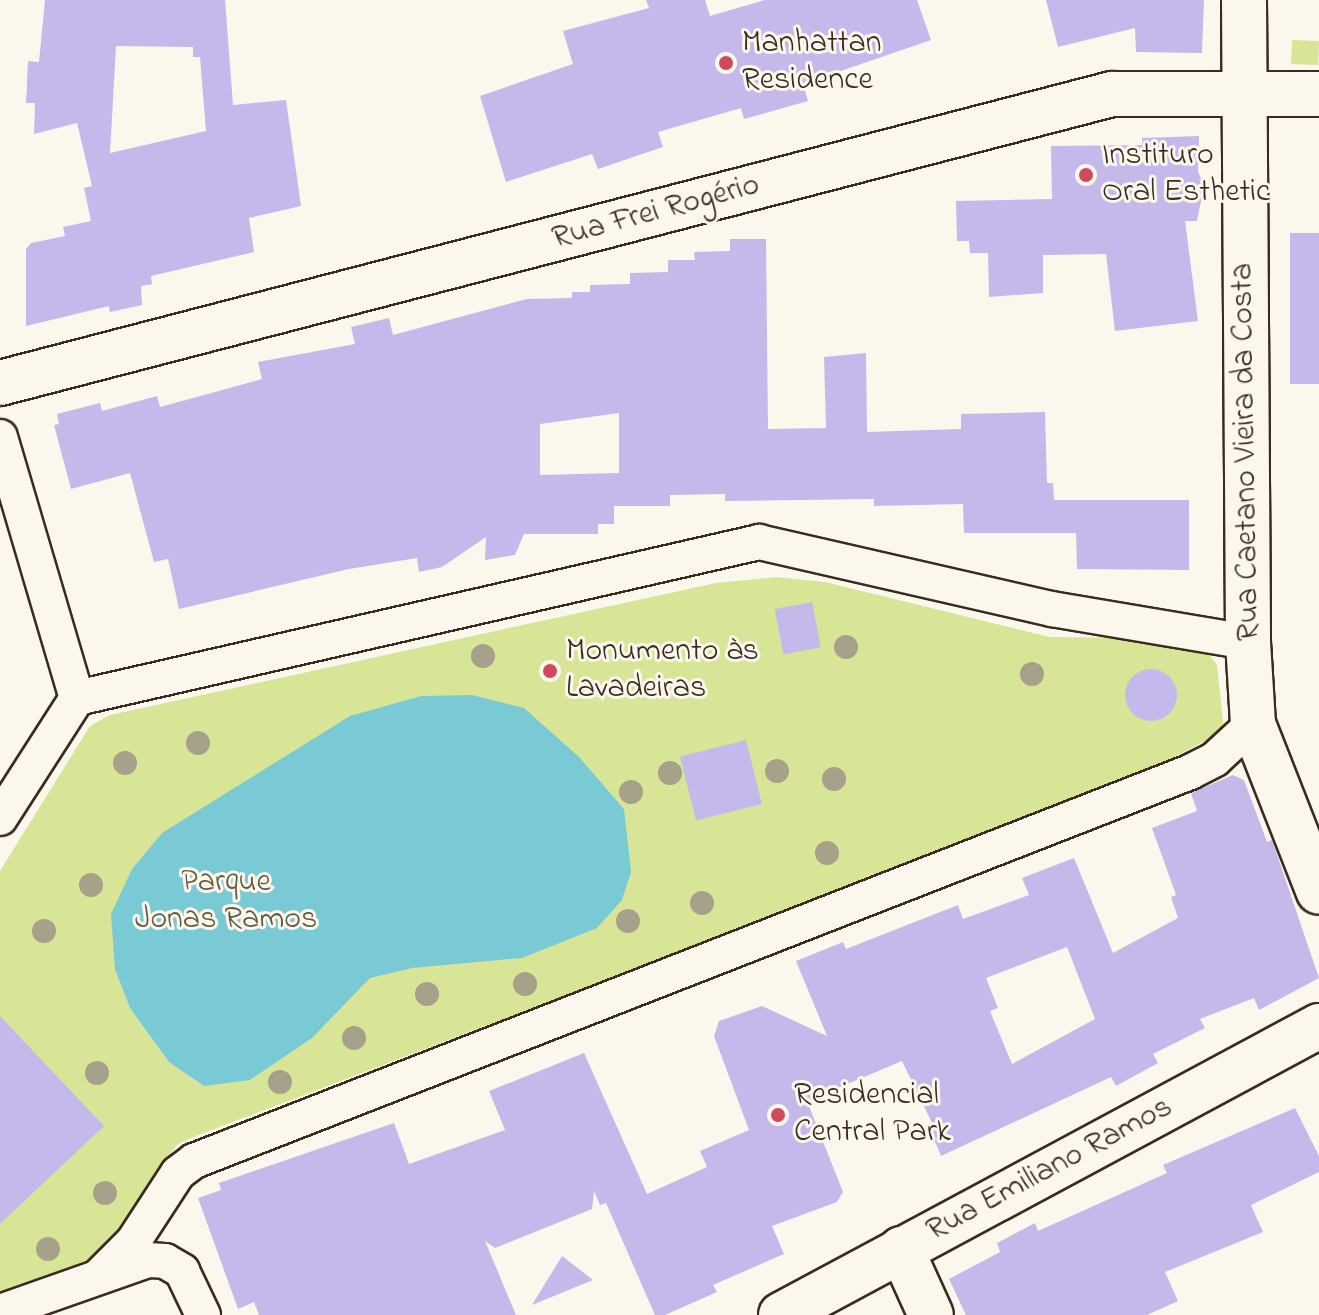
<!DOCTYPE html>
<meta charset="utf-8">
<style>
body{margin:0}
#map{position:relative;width:1319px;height:1315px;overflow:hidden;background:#fbf7ec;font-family:"Indie Flower",sans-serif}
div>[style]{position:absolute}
.green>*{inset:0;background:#d8e496;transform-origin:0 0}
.water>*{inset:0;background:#7acad6}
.building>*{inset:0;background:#c5b9eb;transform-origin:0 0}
.round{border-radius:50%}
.roads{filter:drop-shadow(2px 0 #3b2a1e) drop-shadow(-2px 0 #3b2a1e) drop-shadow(0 2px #3b2a1e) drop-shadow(0 -2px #3b2a1e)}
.street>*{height:34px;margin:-17px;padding:0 17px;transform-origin:17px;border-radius:17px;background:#fbf7ec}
.secondary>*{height:44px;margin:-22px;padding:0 22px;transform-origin:22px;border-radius:22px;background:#fbf7ec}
.trees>*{width:24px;height:24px;margin:-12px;border-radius:50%;background:#a7a08b}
.dots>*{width:22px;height:22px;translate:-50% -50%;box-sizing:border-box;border:4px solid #fbf7ec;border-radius:50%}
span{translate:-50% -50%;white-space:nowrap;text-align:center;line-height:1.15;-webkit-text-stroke:6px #fbf7ec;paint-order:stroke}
.poi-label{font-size:32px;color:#3b2a1e}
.left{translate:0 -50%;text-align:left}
.street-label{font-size:32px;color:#3b2a1e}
.park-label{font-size:32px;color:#62583c}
</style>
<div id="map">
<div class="green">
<div style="left:1292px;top:40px;width:27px;height:24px;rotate:2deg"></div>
<div style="clip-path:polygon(776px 577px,825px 582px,1050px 637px,1153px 638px,1206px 650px,1217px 665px,1224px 731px,1124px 783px,188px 1139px,177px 1145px,159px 1171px,119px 1251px,0 1293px,0 871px,90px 726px,110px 715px,716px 583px)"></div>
</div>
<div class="water">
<div style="clip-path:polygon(472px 695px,524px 708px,579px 757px,624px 809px,631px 872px,622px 900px,597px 928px,522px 958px,412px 968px,370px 978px,312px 1038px,250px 1080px,204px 1086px,169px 1062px,130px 1008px,115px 969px,111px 914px,132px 869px,162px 833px,350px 716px,421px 696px)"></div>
</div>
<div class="building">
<div style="clip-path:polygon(evenodd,45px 0,225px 0,233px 105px,286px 100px,301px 206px,249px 218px,254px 252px,151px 276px,152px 284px,141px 286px,142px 305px,110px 312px,109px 306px,26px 326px,26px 249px,31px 243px,65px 236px,63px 227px,91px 221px,84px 188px,92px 186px,77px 123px,34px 134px,35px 103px,26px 103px,28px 61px,39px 62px,45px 0,116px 46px,193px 47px,193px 57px,200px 57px,206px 131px,110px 153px,116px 46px)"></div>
<div style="clip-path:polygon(646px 0,705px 0,710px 16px,765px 0,917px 0,931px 40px,803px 84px,808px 101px,744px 119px,741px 108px,658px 132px,663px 147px,598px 169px,592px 154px,506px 182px,480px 96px,573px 64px,563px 31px,649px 8px)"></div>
<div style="clip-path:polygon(1046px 0,1204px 0,1202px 53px,1136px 52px,1135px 28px,1058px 47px)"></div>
<div style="clip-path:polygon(1199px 136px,1198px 171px,1204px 186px,1197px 221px,1185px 221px,1198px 321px,1115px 331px,1106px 254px,1043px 255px,1043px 293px,989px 297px,988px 253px,970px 253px,969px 241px,957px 241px,956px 201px,1052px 199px,1051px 146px,1142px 145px,1142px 138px)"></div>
<div style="left:1319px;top:233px;width:151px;height:29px;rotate:90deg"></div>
<div style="clip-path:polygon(evenodd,730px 239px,766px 239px,768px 429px,826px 428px,824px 357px,866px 353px,867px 432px,961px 429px,961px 414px,1045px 412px,1047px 483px,1053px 483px,1054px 500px,1189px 500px,1189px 570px,1077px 569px,1076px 533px,964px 533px,963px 504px,874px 506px,874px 499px,725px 501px,725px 494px,670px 495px,670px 506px,614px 506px,614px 524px,598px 524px,598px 534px,524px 534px,515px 555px,485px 560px,486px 537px,442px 567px,419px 572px,417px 558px,349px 569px,179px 609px,168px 559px,154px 562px,130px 473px,71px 489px,54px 425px,59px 424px,57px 414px,100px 403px,102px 411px,157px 396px,160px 407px,262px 379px,258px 362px,355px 344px,351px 327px,389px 318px,393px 335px,527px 299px,572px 298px,572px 292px,590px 292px,590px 285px,630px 284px,630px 273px,668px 272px,668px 260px,695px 260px,694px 252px,730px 251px,730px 239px,619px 413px,619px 473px,540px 475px,540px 424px,619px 413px)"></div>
<div style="left:812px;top:602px;width:46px;height:38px;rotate:79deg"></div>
<div class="round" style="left:1125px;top:669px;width:52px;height:52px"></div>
<div style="left:746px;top:740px;width:66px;height:68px;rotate:76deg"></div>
<div style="clip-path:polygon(evenodd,1233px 775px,1244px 780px,1267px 842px,1272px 840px,1319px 978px,1259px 1010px,1254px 998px,1200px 1019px,1205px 1028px,1153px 1054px,1158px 1063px,1116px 1086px,1111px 1077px,941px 1156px,931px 1132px,935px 1129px,902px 1061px,807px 1101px,843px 1192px,837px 1202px,772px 1226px,784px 1254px,713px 1285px,717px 1292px,665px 1315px,655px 1315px,606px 1203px,600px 1205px,594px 1191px,592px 1209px,495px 1248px,485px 1241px,516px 1315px,259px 1315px,254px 1302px,238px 1309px,198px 1198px,221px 1190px,219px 1183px,394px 1123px,409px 1164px,505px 1130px,489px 1091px,584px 1053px,647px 1194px,707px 1167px,700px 1151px,749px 1130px,714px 1036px,719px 1021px,762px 1006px,827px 1036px,796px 961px,843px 942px,846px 949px,958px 905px,963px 919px,1029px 895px,1022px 878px,1074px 858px,1113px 953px,1178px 918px,1171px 897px,1176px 895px,1152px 828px,1197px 811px,1191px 793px,1233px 775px,1067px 947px,1095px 1019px,1012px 1064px,990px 1011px,998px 1008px,986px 978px,1067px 947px)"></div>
<div style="clip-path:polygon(0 1016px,104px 1126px,0 1224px)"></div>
<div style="clip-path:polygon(1295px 1108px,1319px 1156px,1319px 1172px,1251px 1205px,1263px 1232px,1165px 1272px,1178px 1301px,1147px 1315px,966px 1315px,949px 1279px,1000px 1252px,997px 1243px,1035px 1223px,1038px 1231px,1138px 1186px,1167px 1173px,1163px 1165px)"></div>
<div style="clip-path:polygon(562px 1256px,593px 1280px,532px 1305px)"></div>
</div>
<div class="roads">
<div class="street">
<div style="left:0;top:437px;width:272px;rotate:73.6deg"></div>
<div style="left:77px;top:698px;width:700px;rotate:-12.88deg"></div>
<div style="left:759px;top:542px;width:301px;rotate:12.9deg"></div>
<div style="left:1052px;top:609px;width:199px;rotate:9.6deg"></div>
<div style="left:0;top:818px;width:143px;rotate:-57.3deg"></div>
<div style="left:98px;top:1277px;width:49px;rotate:-45deg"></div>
<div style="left:133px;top:1242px;width:82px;rotate:-56.9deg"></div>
<div style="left:178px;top:1173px;width:20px;rotate:-37deg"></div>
<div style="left:194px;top:1161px;width:1069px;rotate:-21.33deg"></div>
<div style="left:1190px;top:772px;width:28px;rotate:-27deg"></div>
<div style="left:1215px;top:759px;width:52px;rotate:-42.6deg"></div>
<div style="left:0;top:1312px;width:157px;rotate:-19.4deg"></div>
<div style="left:148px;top:1260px;width:17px;rotate:3deg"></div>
<div style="left:165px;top:1261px;width:20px;rotate:30deg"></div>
<div style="left:182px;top:1271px;width:49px;rotate:64.5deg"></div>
</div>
<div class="secondary">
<div style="left:1244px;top:0;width:642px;rotate:89.64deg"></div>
<div style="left:1248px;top:642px;width:82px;rotate:86.5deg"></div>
<div style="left:1253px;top:724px;width:180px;rotate:68.6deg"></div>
<div style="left:0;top:383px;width:1149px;rotate:-14.57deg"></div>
<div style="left:1112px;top:94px;width:207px"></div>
<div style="left:901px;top:1249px;width:72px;rotate:65.6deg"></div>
<div style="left:781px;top:1315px;width:611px;rotate:-28.24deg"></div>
</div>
</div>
<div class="trees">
<div style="left:846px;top:647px"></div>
<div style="left:483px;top:656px"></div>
<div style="left:1032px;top:674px"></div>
<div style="left:198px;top:743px"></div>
<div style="left:125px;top:763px"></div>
<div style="left:777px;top:771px"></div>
<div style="left:670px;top:773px"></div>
<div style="left:834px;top:779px"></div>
<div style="left:631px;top:792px"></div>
<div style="left:827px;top:853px"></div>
<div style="left:91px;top:885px"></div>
<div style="left:702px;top:903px"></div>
<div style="left:628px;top:921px"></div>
<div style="left:44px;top:931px"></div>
<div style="left:525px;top:984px"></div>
<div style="left:427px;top:994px"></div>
<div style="left:354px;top:1038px"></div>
<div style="left:97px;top:1073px"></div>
<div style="left:280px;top:1082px"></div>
<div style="left:105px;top:1193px"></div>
<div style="left:48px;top:1249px"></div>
</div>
<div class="dots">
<div style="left:726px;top:63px;background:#d1495b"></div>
<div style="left:1086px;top:175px;background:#d1495b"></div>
<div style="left:550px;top:671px;background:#d1495b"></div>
<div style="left:778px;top:1115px;background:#d1495b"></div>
</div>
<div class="poi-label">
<span class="left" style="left:742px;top:63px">Manhattan<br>Residence</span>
<span class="left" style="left:1102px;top:175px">Instituro<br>Oral Esthetic</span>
<span class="left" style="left:566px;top:671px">Monumento às<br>Lavadeiras</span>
<span class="left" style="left:794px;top:1115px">Residencial<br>Central Park</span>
</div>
<div class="street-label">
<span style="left:656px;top:213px;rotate:-15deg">Rua Frei Rogério</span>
<span style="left:1247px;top:452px;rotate:-91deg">Rua Caetano Vieira da Costa</span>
<span style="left:1050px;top:1170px;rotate:-28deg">Rua Emiliano Ramos</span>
</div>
<div class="park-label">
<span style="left:226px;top:902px">Parque<br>Jonas Ramos</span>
</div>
</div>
